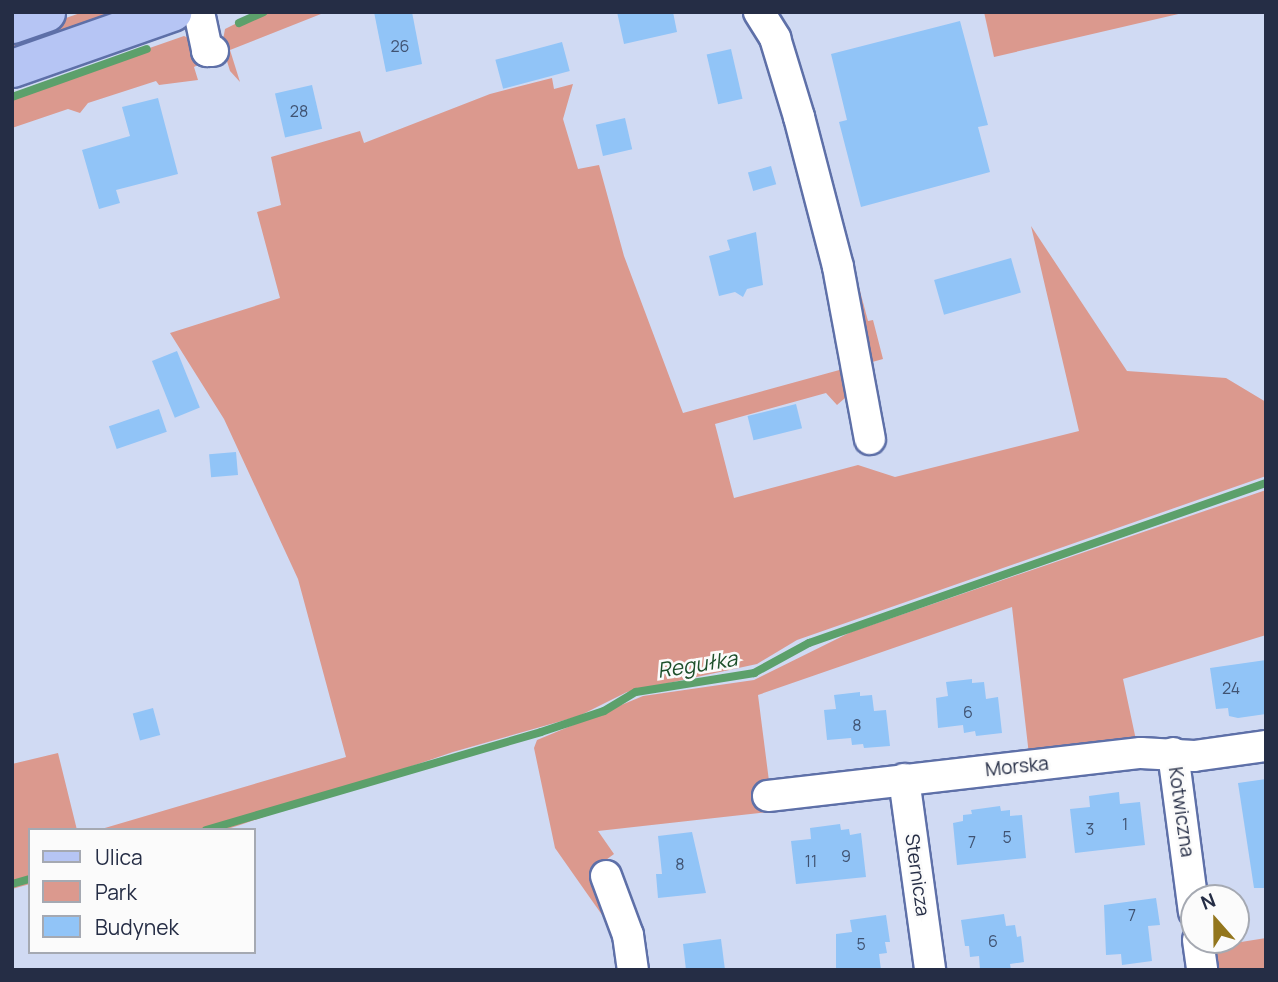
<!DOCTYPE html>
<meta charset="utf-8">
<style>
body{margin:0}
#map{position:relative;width:1278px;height:982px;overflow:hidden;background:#d0daf3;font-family:Manrope,sans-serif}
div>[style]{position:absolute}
.green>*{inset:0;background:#db998e}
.stream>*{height:8px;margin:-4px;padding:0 4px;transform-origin:4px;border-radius:4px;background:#5ca06b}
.building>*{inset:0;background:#91c4f7;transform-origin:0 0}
.roads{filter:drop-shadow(2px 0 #5e70a8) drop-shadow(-2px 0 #5e70a8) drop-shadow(0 2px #5e70a8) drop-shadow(0 -2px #5e70a8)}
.minor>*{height:30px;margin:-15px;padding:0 15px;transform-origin:15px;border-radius:15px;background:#fff}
.major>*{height:37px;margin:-18.5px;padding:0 18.5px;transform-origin:18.5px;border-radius:18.5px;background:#b6c5f4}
span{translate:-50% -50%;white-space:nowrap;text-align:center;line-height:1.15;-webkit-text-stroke:5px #fbfbfb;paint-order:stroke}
.number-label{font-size:16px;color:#405372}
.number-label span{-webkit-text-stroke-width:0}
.street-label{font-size:19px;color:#252d45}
.water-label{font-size:21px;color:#1d4f2a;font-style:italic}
.frame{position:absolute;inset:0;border:14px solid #252d45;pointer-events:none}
.legend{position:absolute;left:28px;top:828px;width:228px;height:126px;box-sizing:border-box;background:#fbfbfb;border:2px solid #a5a9b2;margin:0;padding:9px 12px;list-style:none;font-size:21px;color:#252d45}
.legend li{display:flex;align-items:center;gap:14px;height:35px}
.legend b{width:35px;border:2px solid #a5a9b2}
.north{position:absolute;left:1180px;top:884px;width:70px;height:70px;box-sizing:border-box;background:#fbfbfb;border:2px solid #a5a9b2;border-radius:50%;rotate:339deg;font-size:19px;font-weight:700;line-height:28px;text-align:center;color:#252d45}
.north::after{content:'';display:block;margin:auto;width:24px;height:32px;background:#93761d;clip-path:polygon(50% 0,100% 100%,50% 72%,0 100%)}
</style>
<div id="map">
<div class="green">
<div style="clip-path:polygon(83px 12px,133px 12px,12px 53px,12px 37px)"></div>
<div style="clip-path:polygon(259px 12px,326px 12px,230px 50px,240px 82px,230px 71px,222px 45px,225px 29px)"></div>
<div style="clip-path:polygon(984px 12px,1187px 12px,994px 57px)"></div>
<div style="clip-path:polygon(184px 36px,195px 41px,199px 49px,200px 64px,194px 67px,198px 80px,159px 85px,156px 81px,88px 103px,80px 113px,68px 109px,12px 128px,12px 96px)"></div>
<div style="clip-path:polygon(552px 78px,554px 89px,573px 84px,563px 119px,578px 169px,599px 165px,624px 256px,683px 413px,843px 369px,845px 398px,837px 405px,826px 393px,715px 424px,734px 498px,858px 465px,895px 477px,1079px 431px,1031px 226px,1127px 371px,1226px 378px,1266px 402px,1266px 476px,797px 640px,757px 664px,627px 692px,579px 716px,453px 752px,240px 825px,224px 830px,98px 830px,346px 757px,298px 579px,224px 419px,170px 333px,280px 298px,257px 212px,281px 205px,271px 157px,360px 131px,364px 143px,490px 94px)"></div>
<div style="clip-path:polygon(847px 242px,868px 321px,873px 320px,883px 359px,865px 364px,841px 244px)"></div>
<div style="clip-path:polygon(1266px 490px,1266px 635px,1123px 679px,1136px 740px,1029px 755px,1012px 607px,758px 695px,769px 781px,768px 812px,598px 831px,614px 854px,591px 871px,614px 932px,555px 848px,534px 748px,537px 740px,643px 696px,754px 680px,851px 632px)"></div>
<div style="clip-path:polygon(58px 753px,77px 830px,30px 830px,30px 884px,12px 889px,12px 764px)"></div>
<div style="clip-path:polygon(1266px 938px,1266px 970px,1219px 970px,1216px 946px)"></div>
</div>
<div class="stream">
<div style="left:239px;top:23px;width:27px;rotate:-24deg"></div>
<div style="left:12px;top:97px;width:143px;rotate:-19.6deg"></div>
<div style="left:206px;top:830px;width:349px;rotate:-16.3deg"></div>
<div style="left:541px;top:732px;width:66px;rotate:-18.4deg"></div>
<div style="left:604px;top:711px;width:37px;rotate:-31deg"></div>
<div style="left:636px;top:692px;width:120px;rotate:-9.1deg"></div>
<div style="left:754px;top:673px;width:63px;rotate:-28.6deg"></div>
<div style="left:809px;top:643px;width:484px;rotate:-19.3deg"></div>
<div style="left:12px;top:884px;width:19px;rotate:-16deg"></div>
</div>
<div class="building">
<div style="clip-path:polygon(374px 12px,412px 12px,422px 64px,386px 72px)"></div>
<div style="clip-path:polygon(617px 12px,673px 12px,677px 32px,624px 44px)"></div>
<div style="clip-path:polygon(960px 21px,988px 125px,978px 127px,990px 172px,861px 207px,839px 122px,847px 120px,831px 54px)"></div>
<div style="left:562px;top:42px;width:30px;height:69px;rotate:75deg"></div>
<div style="left:731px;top:49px;width:51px;height:25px;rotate:77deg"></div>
<div style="left:312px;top:85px;width:45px;height:38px;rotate:77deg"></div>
<div style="clip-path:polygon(158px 98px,178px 174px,116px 190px,120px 203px,99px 209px,82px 150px,130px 136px,122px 107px)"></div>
<div style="left:625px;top:118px;width:32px;height:30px;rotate:77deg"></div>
<div style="left:771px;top:166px;width:19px;height:24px;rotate:74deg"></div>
<div style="clip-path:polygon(756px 232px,763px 285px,747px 289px,743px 297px,735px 292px,719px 296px,709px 256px,730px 250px,727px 240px)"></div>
<div style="left:1011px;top:258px;width:36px;height:80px;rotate:74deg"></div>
<div style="left:177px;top:351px;width:61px;height:27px;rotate:68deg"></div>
<div style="left:796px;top:404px;width:25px;height:50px;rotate:76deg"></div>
<div style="left:159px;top:409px;width:24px;height:53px;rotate:71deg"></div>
<div style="left:236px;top:452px;width:23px;height:27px;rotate:85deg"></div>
<div style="clip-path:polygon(1266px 660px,1266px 714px,1238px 718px,1229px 716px,1228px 708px,1216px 709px,1210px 668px)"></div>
<div style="clip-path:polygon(972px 679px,972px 683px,984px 682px,986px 699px,998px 697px,1002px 733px,976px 736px,975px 731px,964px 733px,963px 725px,938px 728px,936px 698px,948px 696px,946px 682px)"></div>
<div style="clip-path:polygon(860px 692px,860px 696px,872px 695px,874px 711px,886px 710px,890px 746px,864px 748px,863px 744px,852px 745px,851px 738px,827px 740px,824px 710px,836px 709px,834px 695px)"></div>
<div style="left:153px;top:708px;width:28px;height:21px;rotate:75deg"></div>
<div style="clip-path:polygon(1266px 779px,1266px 888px,1254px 888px,1238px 783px)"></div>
<div style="clip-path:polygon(1119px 792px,1120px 804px,1140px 802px,1145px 845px,1075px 853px,1070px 809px,1090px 807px,1089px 796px)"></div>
<div style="clip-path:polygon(1000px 806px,1001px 811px,1010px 810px,1010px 816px,1022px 815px,1026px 858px,957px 865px,953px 823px,963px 821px,963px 815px,972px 814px,971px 810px)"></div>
<div style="clip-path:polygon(840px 824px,841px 830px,849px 829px,850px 835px,861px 833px,866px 877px,796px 884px,791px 841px,811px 839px,810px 828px)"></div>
<div style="clip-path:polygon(692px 832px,706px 893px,658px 898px,656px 874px,662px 874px,658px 836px)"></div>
<div style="clip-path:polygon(1156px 898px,1160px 925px,1148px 926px,1152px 961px,1122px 965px,1121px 954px,1106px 955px,1104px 905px)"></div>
<div style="clip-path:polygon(1004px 914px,1006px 926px,1015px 925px,1017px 937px,1021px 936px,1024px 962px,1010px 964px,1011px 970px,980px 970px,979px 956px,970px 957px,969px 946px,965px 946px,961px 920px)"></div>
<div style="clip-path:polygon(886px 915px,890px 942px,885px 942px,887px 953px,879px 954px,881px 970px,836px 970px,836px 934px,852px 932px,850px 920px)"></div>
<div style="clip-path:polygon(721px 939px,725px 970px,686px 970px,683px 944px)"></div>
</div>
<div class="roads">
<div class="minor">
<div style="left:199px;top:12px;width:40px;rotate:78deg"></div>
<div style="left:207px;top:51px;width:6px"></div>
<div style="left:759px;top:12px;width:31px;rotate:58deg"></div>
<div style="left:775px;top:38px;width:83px;rotate:73.1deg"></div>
<div style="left:799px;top:117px;width:155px;rotate:75.4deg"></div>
<div style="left:838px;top:267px;width:175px;rotate:79.5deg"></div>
<div style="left:1173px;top:753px;width:160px;rotate:82.5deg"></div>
<div style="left:904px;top:779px;width:193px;rotate:82.2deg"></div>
<div style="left:768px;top:796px;width:375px;rotate:-6.6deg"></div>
<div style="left:1141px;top:753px;width:53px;rotate:3.2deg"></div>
<div style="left:1194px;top:756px;width:73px;rotate:-7.9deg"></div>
<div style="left:606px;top:876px;width:63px;rotate:69.6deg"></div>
<div style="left:628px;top:935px;width:35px;rotate:82deg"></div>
<div style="left:1198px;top:940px;width:30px;rotate:82deg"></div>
</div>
<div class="major">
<div style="left:12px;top:24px;width:36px;rotate:-19deg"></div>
<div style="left:12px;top:68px;width:170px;rotate:-19.3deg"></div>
</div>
</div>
<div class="number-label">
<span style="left:400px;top:46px">26</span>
<span style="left:299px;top:111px">28</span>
<span style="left:1231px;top:688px">24</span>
<span style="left:968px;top:712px">6</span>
<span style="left:857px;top:725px">8</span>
<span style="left:1125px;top:824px">1</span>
<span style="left:1090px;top:829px">3</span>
<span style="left:1007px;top:837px">5</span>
<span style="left:972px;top:842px">7</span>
<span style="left:846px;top:856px">9</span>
<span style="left:811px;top:861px">11</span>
<span style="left:680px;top:864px">8</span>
<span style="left:1132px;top:915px">7</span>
<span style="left:993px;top:941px">6</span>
<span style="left:861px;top:944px">5</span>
</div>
<div class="street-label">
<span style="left:1017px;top:767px;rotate:-6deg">Morska</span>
<span style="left:1181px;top:812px;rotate:82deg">Kotwiczna</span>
<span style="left:917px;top:875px;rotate:82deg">Sternicza</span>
</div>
<div class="water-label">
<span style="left:697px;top:664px;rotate:-9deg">Regułka</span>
</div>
<div class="frame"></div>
<ul class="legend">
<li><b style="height:9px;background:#b6c5f4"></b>Ulica</li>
<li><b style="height:19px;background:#db998e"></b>Park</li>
<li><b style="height:19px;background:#91c4f7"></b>Budynek</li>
</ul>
<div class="north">N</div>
</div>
